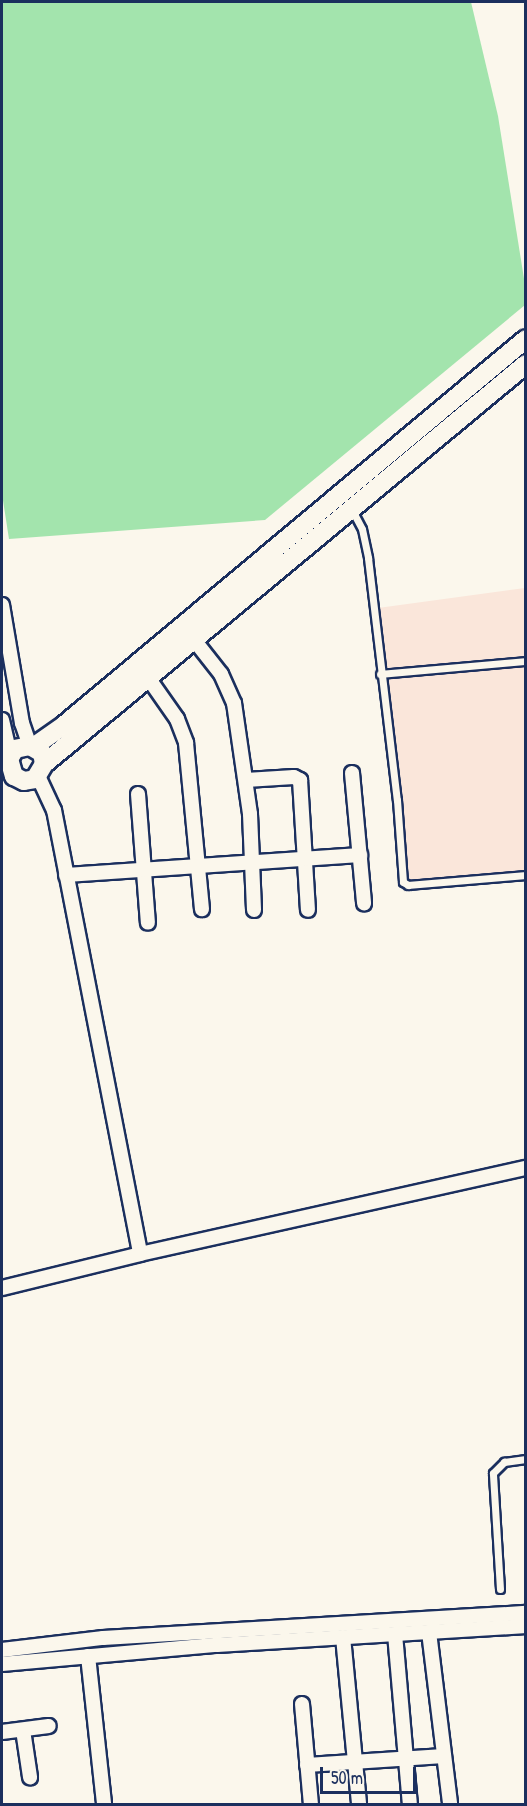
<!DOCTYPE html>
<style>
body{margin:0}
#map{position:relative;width:527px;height:1806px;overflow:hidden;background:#fbf7ec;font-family:"Patrick Hand",sans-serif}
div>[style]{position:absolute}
.built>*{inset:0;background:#fae6da}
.green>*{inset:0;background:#a3e4ad}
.roads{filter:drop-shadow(2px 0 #1b2f5e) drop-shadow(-2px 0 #1b2f5e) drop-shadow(0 2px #1b2f5e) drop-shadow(0 -2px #1b2f5e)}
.service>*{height:7px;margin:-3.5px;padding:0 3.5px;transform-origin:3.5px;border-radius:3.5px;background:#fbf7ec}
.minor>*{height:14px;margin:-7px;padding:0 7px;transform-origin:7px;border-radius:7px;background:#fbf7ec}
.secondary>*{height:18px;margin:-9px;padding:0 9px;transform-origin:9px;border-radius:9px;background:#fbf7ec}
span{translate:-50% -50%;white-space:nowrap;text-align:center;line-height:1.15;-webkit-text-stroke:5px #fbf7ec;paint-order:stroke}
.frame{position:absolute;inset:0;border:3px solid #1b2f5e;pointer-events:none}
.scale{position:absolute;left:320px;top:1767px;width:96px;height:27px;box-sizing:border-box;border:3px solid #1b2f5e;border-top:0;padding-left:8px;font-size:18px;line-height:21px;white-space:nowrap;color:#1b2f5e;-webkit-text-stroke:4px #fbf7ec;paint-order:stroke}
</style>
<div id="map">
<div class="built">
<div style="clip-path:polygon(525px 588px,525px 880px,409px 886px,378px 608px)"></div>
</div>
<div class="green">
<div style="clip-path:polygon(2px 2px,471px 2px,498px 116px,525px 285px,525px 305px,265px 520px,9px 539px,2px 494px)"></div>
</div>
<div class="roads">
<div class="service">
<div style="left:352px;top:510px;width:21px;rotate:62deg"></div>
<div style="left:362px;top:529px;width:30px;rotate:78deg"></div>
<div style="left:368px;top:558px;width:244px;rotate:83.2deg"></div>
<div style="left:397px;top:800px;width:82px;rotate:85.8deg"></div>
<div style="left:403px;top:882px;width:6px;rotate:31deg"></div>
<div style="left:408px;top:885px;width:118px;rotate:-4.8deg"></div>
<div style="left:380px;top:674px;width:147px;rotate:-5.1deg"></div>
<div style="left:500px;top:1589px;width:116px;rotate:-93.5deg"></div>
<div style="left:493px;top:1473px;width:16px;rotate:-45deg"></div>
<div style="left:504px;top:1462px;width:22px;rotate:-8deg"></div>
</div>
<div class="minor">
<div style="left:2px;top:605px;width:120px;rotate:80.4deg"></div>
<div style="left:22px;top:723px;width:24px;rotate:71deg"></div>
<div style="left:195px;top:641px;width:42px;rotate:51.8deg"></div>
<div style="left:221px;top:674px;width:32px;rotate:66deg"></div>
<div style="left:234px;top:703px;width:112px;rotate:81.8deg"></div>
<div style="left:250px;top:814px;width:96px;rotate:87.6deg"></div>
<div style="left:149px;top:679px;width:49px;rotate:55deg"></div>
<div style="left:177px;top:719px;width:26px;rotate:69deg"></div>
<div style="left:186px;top:743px;width:167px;rotate:84.5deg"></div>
<div style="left:2px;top:720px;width:37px;rotate:77deg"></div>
<div style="left:352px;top:773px;width:131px;rotate:84.7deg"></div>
<div style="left:38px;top:776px;width:38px;rotate:65deg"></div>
<div style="left:54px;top:810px;width:452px;rotate:79deg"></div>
<div style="left:140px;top:1254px;width:395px;rotate:-12.6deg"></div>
<div style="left:246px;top:780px;width:48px;rotate:-3.6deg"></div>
<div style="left:294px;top:777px;width:7px;rotate:27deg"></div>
<div style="left:300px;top:780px;width:130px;rotate:86.5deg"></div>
<div style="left:138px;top:794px;width:129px;rotate:85.6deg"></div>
<div style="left:66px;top:875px;width:295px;rotate:-3.9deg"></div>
<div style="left:2px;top:1288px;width:142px;rotate:-13.8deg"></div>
<div style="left:429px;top:1632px;width:173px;rotate:83deg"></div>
<div style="left:395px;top:1634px;width:171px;rotate:85deg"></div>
<div style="left:343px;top:1637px;width:168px;rotate:84.5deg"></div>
<div style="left:2px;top:1650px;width:102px;rotate:-6.8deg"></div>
<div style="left:103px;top:1638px;width:424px;rotate:-3.4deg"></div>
<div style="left:88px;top:1656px;width:149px;rotate:83.8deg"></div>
<div style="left:2px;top:1664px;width:216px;rotate:-5.1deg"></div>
<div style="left:217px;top:1645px;width:310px;rotate:-3.5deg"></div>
<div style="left:302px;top:1704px;width:100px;rotate:84.9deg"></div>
<div style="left:23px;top:1730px;width:48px;rotate:81.5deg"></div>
<div style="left:2px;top:1732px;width:47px;rotate:-7.3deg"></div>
<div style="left:307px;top:1765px;width:137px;rotate:-3.8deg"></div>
</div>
<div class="secondary">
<div style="left:33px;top:747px;width:37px;rotate:-35deg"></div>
<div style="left:63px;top:726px;width:603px;rotate:-39.89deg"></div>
<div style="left:44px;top:764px;width:11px;rotate:-100deg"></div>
<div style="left:42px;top:753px;width:14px;rotate:-150deg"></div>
<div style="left:30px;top:746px;width:15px;rotate:169deg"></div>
<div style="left:15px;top:749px;width:12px;rotate:121deg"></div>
<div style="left:9px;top:759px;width:18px;rotate:74deg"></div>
<div style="left:14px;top:776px;width:11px;rotate:27deg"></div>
<div style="left:24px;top:781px;width:11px;rotate:-10deg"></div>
<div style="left:35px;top:779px;width:17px;rotate:-59deg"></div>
<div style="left:44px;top:764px;width:626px;rotate:-39.69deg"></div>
</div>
</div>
<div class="frame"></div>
<div class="scale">50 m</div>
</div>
